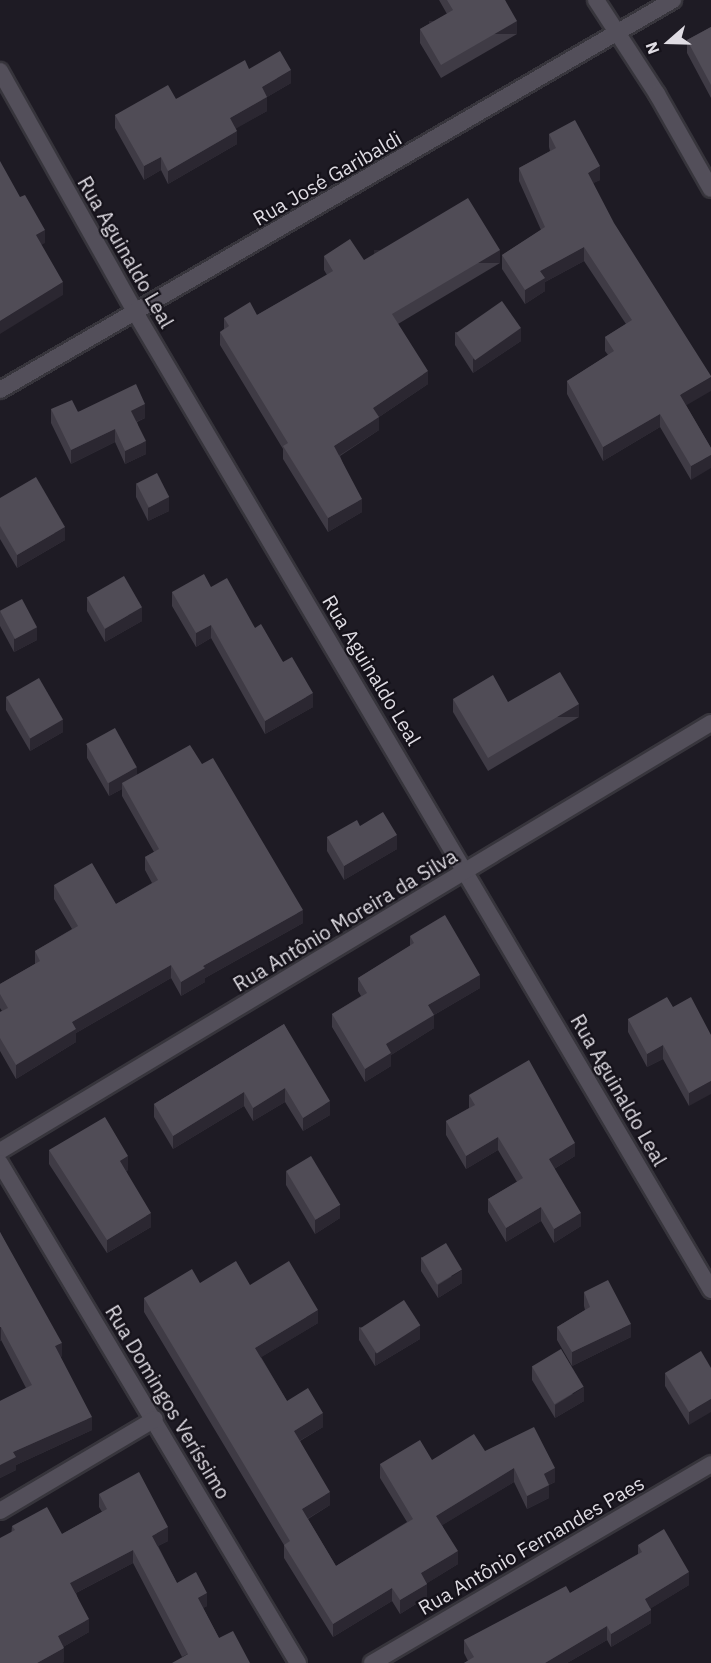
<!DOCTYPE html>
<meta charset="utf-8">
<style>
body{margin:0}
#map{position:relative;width:711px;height:1663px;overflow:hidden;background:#1e1b24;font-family:"IBM Plex Sans",sans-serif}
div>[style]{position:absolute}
.roads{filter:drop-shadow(2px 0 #37353c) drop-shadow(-2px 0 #37353c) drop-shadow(0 2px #37353c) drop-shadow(0 -2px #37353c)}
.minor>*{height:16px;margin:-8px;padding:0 8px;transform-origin:8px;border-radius:8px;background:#534f5a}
.wall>*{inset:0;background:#3f3b45}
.shaded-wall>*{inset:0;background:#2b2731;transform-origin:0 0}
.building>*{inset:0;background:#504c56;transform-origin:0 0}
span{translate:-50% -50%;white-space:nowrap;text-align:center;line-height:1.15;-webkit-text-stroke:4.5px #15121a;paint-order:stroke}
.street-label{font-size:20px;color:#dfdce3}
.north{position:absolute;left:639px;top:12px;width:60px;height:60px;-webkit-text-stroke:4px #15121a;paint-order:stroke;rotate:250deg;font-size:16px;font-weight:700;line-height:24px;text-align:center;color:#dfdce3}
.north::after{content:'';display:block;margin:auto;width:21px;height:27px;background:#dfdce3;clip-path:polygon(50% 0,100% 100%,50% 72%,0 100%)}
</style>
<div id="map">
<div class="roads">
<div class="minor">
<div style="left:596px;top:0;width:112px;rotate:57deg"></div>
<div style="left:657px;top:94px;width:109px;rotate:60.4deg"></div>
<div style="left:0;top:71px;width:276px;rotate:60.7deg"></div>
<div style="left:135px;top:312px;width:1135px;rotate:59.5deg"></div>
<div style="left:0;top:390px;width:778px;rotate:-30.09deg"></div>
<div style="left:0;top:1151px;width:830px;rotate:-31.05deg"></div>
<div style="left:0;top:1163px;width:582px;rotate:59.21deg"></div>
<div style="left:0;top:1511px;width:180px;rotate:-30.7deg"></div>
<div style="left:372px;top:1663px;width:393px;rotate:-30.4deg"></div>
</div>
</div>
<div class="wall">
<div style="clip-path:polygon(439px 0,505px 0,517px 34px,441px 78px,420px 43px,420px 29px,447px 14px)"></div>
<div style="clip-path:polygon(711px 27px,711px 98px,687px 53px,687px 40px)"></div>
<div style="clip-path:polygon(249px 69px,291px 83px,267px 97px,267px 111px,236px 128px,237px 144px,168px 184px,161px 170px,144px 180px,115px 128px,115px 115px,176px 99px)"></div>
<div style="clip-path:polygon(549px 134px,600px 180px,593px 183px,686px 405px,711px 448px,691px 480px,660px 427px,603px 461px,567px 394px,567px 381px,608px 355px,605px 351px,605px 337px,626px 324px,584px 261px,545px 282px,545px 291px,525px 304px,502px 269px,502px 255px,541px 230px,519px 181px,519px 168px,550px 151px,549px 147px)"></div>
<div style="clip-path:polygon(324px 256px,364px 260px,500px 263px,398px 324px,428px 384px,379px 417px,379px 430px,340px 456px,362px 512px,328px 532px,283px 459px,283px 449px,220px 345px,220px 332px,224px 329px,224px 318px,257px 315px,327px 275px,324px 270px)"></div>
<div style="clip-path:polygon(455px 332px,521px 341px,473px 373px,455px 345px)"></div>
<div style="clip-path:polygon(51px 409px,145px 418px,137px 422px,146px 454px,125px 464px,115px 442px,71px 464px,51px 423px)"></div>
<div style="clip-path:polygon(136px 483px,169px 511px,148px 521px,136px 497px)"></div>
<div style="clip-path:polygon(0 498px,65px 540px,17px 568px,0 539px)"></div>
<div style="clip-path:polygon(211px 587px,255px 628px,283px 662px,313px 707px,265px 734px,211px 638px,196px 647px,172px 606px,172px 592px)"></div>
<div style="clip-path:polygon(87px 598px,142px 621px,105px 642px,87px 611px)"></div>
<div style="clip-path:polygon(0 611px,37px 640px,14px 652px,0 626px)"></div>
<div style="clip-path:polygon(6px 697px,63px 732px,30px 751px,6px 710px)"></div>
<div style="clip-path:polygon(453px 699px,579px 717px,488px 771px,453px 712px)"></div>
<div style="clip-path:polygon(87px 745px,137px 775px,202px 764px,303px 923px,205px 978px,205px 982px,181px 996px,171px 978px,76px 1033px,76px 1042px,16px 1079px,0 1051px,0 1012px,2px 1011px,0 1008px,0 984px,35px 964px,35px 951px,72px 929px,54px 899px,54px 885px,116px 904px,152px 883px,145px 870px,145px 857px,154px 852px,122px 796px,122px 789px,109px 796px,87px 758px)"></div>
<div style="clip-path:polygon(360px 826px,397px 849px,344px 880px,327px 851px,327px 837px)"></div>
<div style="clip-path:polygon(410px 936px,480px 988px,434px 1015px,434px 1028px,391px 1055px,391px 1066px,365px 1082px,332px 1027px,332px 1014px,361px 996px,358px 991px,358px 978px,410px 946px)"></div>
<div style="clip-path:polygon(673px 1007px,711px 1035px,689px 1106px,663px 1059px,647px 1067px,628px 1032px,628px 1019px)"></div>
<div style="clip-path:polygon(284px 1024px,330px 1115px,303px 1131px,285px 1102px,253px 1121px,244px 1106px,173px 1149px,154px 1117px,154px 1104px)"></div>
<div style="clip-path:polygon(469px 1095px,575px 1156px,554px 1169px,581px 1226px,554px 1243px,541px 1221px,506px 1242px,488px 1212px,488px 1199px,517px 1182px,498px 1150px,466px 1169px,446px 1135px,446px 1121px,469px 1108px)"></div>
<div style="clip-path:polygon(49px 1150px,128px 1170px,126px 1171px,151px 1227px,107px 1253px,49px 1164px)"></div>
<div style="clip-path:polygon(286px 1171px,340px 1218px,315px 1234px,286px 1185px)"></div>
<div style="clip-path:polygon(0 1232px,62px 1356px,60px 1357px,92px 1430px,16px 1465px,16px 1470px,0 1478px,0 1401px,26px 1388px,1px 1340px,0 1341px)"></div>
<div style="clip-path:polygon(421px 1257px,462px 1283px,438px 1298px,421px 1271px)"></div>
<div style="clip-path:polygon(200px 1283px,250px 1285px,318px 1323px,261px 1357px,287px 1401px,323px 1427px,300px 1441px,330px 1505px,308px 1519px,336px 1566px,407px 1522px,380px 1478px,380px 1464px,432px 1460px,485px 1451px,555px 1482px,549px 1485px,549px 1498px,527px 1509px,514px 1482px,442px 1525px,458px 1564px,427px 1583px,427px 1597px,400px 1614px,392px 1601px,333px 1637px,284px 1558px,284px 1545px,144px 1312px,144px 1298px)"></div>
<div style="clip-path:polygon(584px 1292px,631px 1337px,572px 1366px,557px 1340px,557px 1327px,585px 1310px,584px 1306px)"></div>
<div style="clip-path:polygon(359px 1327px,420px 1339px,375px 1366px,359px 1340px)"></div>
<div style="clip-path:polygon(532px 1367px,584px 1401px,555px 1418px,532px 1380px)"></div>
<div style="clip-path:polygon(711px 1368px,689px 1425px,665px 1386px,665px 1373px)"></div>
<div style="clip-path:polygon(99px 1494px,168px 1541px,158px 1546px,177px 1583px,207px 1606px,203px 1608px,219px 1638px,182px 1657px,133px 1563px,76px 1593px,89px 1632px,63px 1647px,64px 1662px,61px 1663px,0 1663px,12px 1526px,62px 1534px,102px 1512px,99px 1507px)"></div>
<div style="clip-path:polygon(638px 1545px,689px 1585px,651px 1608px,651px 1623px,611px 1647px,607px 1640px,567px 1663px,464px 1663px,468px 1661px,464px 1653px,464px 1640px,570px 1593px,638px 1554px)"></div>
</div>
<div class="shaded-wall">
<div style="left:517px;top:21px;width:13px;height:88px;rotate:90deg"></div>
<div style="clip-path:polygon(291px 70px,291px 83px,262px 100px,262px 87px)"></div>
<div style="clip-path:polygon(267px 97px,267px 111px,230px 132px,230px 118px)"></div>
<div style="clip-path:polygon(237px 131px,237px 144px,168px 184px,168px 171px)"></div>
<div style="clip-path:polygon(161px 157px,161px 170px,144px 180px,144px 166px)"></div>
<div style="clip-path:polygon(600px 166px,600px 180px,588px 186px,588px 173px)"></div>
<div style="clip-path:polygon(45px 230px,45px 243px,36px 248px,36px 235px)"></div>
<div style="clip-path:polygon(584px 247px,584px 261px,545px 282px,545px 291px,525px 304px,525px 290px,540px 271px)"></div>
<div style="left:500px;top:250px;width:13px;height:126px;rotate:90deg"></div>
<div style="clip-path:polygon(63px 282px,63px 295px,0 334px,0 321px)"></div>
<div style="clip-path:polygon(521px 328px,521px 341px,473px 373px,473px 359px)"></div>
<div style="clip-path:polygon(428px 371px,428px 384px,373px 421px,373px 408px)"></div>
<div style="clip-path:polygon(711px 377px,711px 391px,680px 409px,680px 395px)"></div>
<div style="clip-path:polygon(145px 404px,145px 418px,131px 424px,131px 411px)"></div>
<div style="clip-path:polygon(660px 414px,660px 427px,603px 461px,603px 447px)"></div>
<div style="clip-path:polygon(379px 417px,379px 430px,334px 459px,334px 446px)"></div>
<div style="clip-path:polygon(115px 429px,115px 442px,71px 464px,71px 450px)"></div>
<div style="clip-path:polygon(146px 441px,146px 454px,125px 464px,125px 451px)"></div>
<div style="clip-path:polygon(711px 455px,711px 468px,691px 480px,691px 466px)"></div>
<div style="clip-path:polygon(169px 497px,169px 511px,148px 521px,148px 508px)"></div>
<div style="clip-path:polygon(362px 499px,362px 512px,328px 532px,328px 518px)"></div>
<div style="clip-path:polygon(65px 527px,65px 540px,17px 568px,17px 555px)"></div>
<div style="clip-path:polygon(142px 607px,142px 621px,105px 642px,105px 629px)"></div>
<div style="clip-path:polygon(211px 625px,211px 638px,196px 647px,196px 633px)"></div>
<div style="clip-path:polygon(37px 627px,37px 640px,14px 652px,14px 639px)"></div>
<div style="clip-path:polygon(313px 693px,313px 707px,265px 734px,265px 721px)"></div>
<div style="left:579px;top:704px;width:13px;height:106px;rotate:90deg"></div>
<div style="clip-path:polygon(63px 719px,63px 732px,30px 751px,30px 738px)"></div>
<div style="clip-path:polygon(137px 767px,137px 780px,122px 783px,122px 789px,109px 796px,109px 783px)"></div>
<div style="clip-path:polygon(397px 835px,397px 849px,344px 880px,344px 866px)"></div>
<div style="clip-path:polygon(303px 910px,303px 923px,205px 978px,205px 982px,181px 996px,181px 982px,203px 966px)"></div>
<div style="clip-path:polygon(171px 965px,171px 978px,76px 1033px,76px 1042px,16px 1079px,16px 1065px,72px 1022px)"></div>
<div style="clip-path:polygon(480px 975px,480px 988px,434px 1015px,434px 1028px,391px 1055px,391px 1066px,365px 1082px,365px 1069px,386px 1044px,428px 1005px)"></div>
<div style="clip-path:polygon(663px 1045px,663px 1059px,647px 1067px,647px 1054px)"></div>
<div style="clip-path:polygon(711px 1081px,711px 1094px,689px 1106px,689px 1093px)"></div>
<div style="clip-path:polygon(285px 1088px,285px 1102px,253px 1121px,253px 1108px)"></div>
<div style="clip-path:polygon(244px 1092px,244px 1106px,173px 1149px,173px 1136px)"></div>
<div style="clip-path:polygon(330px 1101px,330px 1115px,303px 1131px,303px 1118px)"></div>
<div style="clip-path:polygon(498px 1137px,498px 1150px,466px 1169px,466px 1156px)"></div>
<div style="clip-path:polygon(575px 1143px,575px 1156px,549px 1172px,549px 1159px)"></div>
<div style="clip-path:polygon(128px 1156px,128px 1170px,120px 1174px,120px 1161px)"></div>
<div style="clip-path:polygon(340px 1205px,340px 1218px,315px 1234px,315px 1220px)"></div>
<div style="clip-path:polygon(541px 1207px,541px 1221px,506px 1242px,506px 1228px)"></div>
<div style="clip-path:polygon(151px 1213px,151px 1227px,107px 1253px,107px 1240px)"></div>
<div style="clip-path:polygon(581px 1213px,581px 1226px,554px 1243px,554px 1229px)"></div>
<div style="clip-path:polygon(462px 1270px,462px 1283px,438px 1298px,438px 1285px)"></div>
<div style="clip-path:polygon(318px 1310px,318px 1323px,255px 1361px,255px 1348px)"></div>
<div style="clip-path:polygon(631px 1324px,631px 1337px,572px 1366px,572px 1352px)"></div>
<div style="clip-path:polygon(420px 1325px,420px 1339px,375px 1366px,375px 1353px)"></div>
<div style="left:0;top:1327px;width:1px;height:14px"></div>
<div style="clip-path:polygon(62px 1343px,62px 1356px,55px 1360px,55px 1346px)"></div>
<div style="clip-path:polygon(584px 1387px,584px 1401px,555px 1418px,555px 1405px)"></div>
<div style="clip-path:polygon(711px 1399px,711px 1412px,689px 1425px,689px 1412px)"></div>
<div style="clip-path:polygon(323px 1413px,323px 1427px,294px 1444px,294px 1431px)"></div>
<div style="clip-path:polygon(92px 1417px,92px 1430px,16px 1465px,16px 1470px,0 1478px,0 1465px,13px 1452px)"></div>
<div style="clip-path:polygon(514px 1468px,514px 1482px,436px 1529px,436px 1516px)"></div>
<div style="clip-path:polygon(555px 1468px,555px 1482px,544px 1487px,544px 1474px)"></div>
<div style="clip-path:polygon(549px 1485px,549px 1498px,527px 1509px,527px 1496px)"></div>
<div style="clip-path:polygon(330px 1492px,330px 1505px,302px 1522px,302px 1509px)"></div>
<div style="clip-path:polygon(168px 1527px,168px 1541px,152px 1549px,152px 1536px)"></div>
<div style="clip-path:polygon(133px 1550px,133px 1563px,70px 1596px,70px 1583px)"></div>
<div style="clip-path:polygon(458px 1551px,458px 1564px,421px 1587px,421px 1573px)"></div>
<div style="clip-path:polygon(689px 1572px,689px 1585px,645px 1612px,645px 1599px)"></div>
<div style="clip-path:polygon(427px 1584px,427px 1597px,400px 1614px,400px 1600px)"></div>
<div style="clip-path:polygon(392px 1588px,392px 1601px,333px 1637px,333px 1624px)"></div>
<div style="clip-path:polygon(207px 1593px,207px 1606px,198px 1611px,198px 1598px)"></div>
<div style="clip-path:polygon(651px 1610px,651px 1623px,611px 1647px,611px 1634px)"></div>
<div style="clip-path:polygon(89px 1619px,89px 1632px,58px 1650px,58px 1636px)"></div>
<div style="clip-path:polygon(607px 1626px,607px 1640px,567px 1663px,545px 1663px)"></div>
<div style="clip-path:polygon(64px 1648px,64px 1662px,61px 1663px,37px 1663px)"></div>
</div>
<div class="building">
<div style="clip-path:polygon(447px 0,505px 0,517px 21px,441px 65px,420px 29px,453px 10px)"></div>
<div style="clip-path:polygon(711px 27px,711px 85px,687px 40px)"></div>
<div style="clip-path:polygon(280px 51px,291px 70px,262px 87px,267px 97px,230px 118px,237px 131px,168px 171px,161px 157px,144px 166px,115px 115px,168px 85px,176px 99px,245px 60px,249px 69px)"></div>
<div style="clip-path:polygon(575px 120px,600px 166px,588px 173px,614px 223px,711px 376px,711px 377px,680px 395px,711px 448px,711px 455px,691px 466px,660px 414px,603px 447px,567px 381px,614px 351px,605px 337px,632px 320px,584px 247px,540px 271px,545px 278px,525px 290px,502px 255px,545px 227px,519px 168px,556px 148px,549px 134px)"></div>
<div style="clip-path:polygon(0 161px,20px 197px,25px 195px,45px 230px,36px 235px,63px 282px,0 321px)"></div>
<div style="clip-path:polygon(468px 198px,500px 250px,392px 314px,428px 371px,373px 408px,379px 417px,334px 446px,362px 499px,328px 518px,283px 446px,288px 443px,220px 332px,229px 326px,224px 318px,250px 302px,257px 315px,333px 271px,324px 256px,350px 239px,364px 260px)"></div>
<div style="left:502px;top:301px;width:33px;height:56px;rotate:55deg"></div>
<div style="clip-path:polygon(136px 384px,145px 404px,131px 411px,146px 441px,125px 451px,115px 429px,71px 450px,51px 409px,72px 400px,78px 412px)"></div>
<div style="left:157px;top:473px;width:27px;height:23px;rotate:63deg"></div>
<div style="clip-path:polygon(36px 477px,65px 527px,17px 555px,0 526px,0 498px)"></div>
<div style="clip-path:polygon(204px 574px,211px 587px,227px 578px,255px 628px,261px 624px,283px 662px,292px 657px,313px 693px,265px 721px,211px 625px,196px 633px,172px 592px)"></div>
<div style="left:124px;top:576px;width:36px;height:43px;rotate:60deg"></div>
<div style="left:22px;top:599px;width:32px;height:25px;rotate:62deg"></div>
<div style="clip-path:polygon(560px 672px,579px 704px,488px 758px,453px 699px,493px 675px,508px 702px)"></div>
<div style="left:39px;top:678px;width:48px;height:38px;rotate:60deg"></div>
<div style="left:115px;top:728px;width:45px;height:33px;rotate:61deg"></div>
<div style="clip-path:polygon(190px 745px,202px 764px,213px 758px,303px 910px,203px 966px,205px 968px,181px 982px,171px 965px,72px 1022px,76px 1029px,16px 1065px,0 1038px,0 1012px,8px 1008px,0 994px,0 984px,40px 961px,35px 951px,78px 926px,54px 885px,92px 863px,116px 904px,158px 880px,145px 857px,159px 849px,122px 783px)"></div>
<div style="clip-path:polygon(383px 812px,397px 835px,344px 866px,327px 837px,357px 820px,360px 826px)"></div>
<div style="clip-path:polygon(445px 915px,480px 975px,428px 1005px,434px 1015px,386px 1044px,391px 1053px,365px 1069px,332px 1014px,367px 993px,358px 978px,414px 943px,410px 936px)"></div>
<div style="clip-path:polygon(667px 997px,673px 1007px,691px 997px,711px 1035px,711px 1081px,689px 1093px,663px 1045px,647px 1054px,628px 1019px)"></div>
<div style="clip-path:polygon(284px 1024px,330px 1101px,303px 1118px,285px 1088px,253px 1108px,244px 1092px,173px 1136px,154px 1104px)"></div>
<div style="clip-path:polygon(529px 1060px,575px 1143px,549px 1159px,581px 1213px,554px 1229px,541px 1207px,506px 1228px,488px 1199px,523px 1178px,498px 1137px,466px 1156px,446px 1121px,475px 1105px,469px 1095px)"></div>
<div style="clip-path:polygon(105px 1117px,128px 1156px,120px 1161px,151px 1213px,107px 1240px,49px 1150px)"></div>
<div style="left:311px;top:1156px;width:57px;height:29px;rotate:59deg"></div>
<div style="clip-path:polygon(0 1232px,62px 1343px,55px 1346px,92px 1417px,13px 1452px,16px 1457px,0 1465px,0 1401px,32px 1385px,1px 1327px,0 1327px)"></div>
<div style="left:446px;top:1243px;width:31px;height:29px;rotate:59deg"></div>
<div style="clip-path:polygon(236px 1261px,250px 1285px,289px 1261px,318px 1310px,255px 1348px,287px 1401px,308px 1388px,323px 1413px,294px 1431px,330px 1492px,302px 1509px,336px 1566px,413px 1519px,380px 1464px,420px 1440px,432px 1460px,474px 1434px,485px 1451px,534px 1427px,555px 1468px,544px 1474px,549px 1485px,527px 1496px,514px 1468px,436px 1516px,458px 1551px,421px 1573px,427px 1584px,400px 1600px,392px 1588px,333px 1624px,284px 1545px,290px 1541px,144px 1298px,192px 1269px,200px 1283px)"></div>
<div style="clip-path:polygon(608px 1280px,631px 1324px,572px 1352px,557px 1327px,590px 1307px,584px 1292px)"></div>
<div style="left:404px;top:1300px;width:30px;height:52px;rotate:57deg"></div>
<div style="left:561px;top:1349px;width:44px;height:34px;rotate:59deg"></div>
<div style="clip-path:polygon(701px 1351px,711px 1368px,711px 1399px,689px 1412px,665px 1373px)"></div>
<div style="clip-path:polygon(139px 1472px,168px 1527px,152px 1536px,177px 1583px,196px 1572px,207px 1593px,198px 1598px,219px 1638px,233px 1631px,250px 1663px,172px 1663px,188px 1654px,133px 1550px,70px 1583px,89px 1619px,58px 1636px,64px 1648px,37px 1663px,0 1663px,0 1538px,15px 1530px,12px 1526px,47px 1507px,62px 1534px,107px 1509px,99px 1494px)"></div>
<div style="clip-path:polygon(664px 1529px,689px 1572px,645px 1599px,651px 1610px,611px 1634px,607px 1626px,545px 1663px,464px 1663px,474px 1657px,464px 1640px,566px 1586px,570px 1593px,642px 1552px,638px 1545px)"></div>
</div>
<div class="street-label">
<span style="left:327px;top:178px;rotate:-30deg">Rua José Garibaldi</span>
<span style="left:126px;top:252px;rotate:60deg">Rua Aguinaldo Leal</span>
<span style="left:372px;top:670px;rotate:59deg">Rua Aguinaldo Leal</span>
<span style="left:345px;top:920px;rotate:-31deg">Rua Antônio Moreira da Silva</span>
<span style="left:619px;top:1090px;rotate:60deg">Rua Aguinaldo Leal</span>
<span style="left:168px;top:1402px;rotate:59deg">Rua Domingos Veríssimo</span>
<span style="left:531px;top:1545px;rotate:-30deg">Rua Antônio Fernandes Paes</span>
</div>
<div class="north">N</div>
</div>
